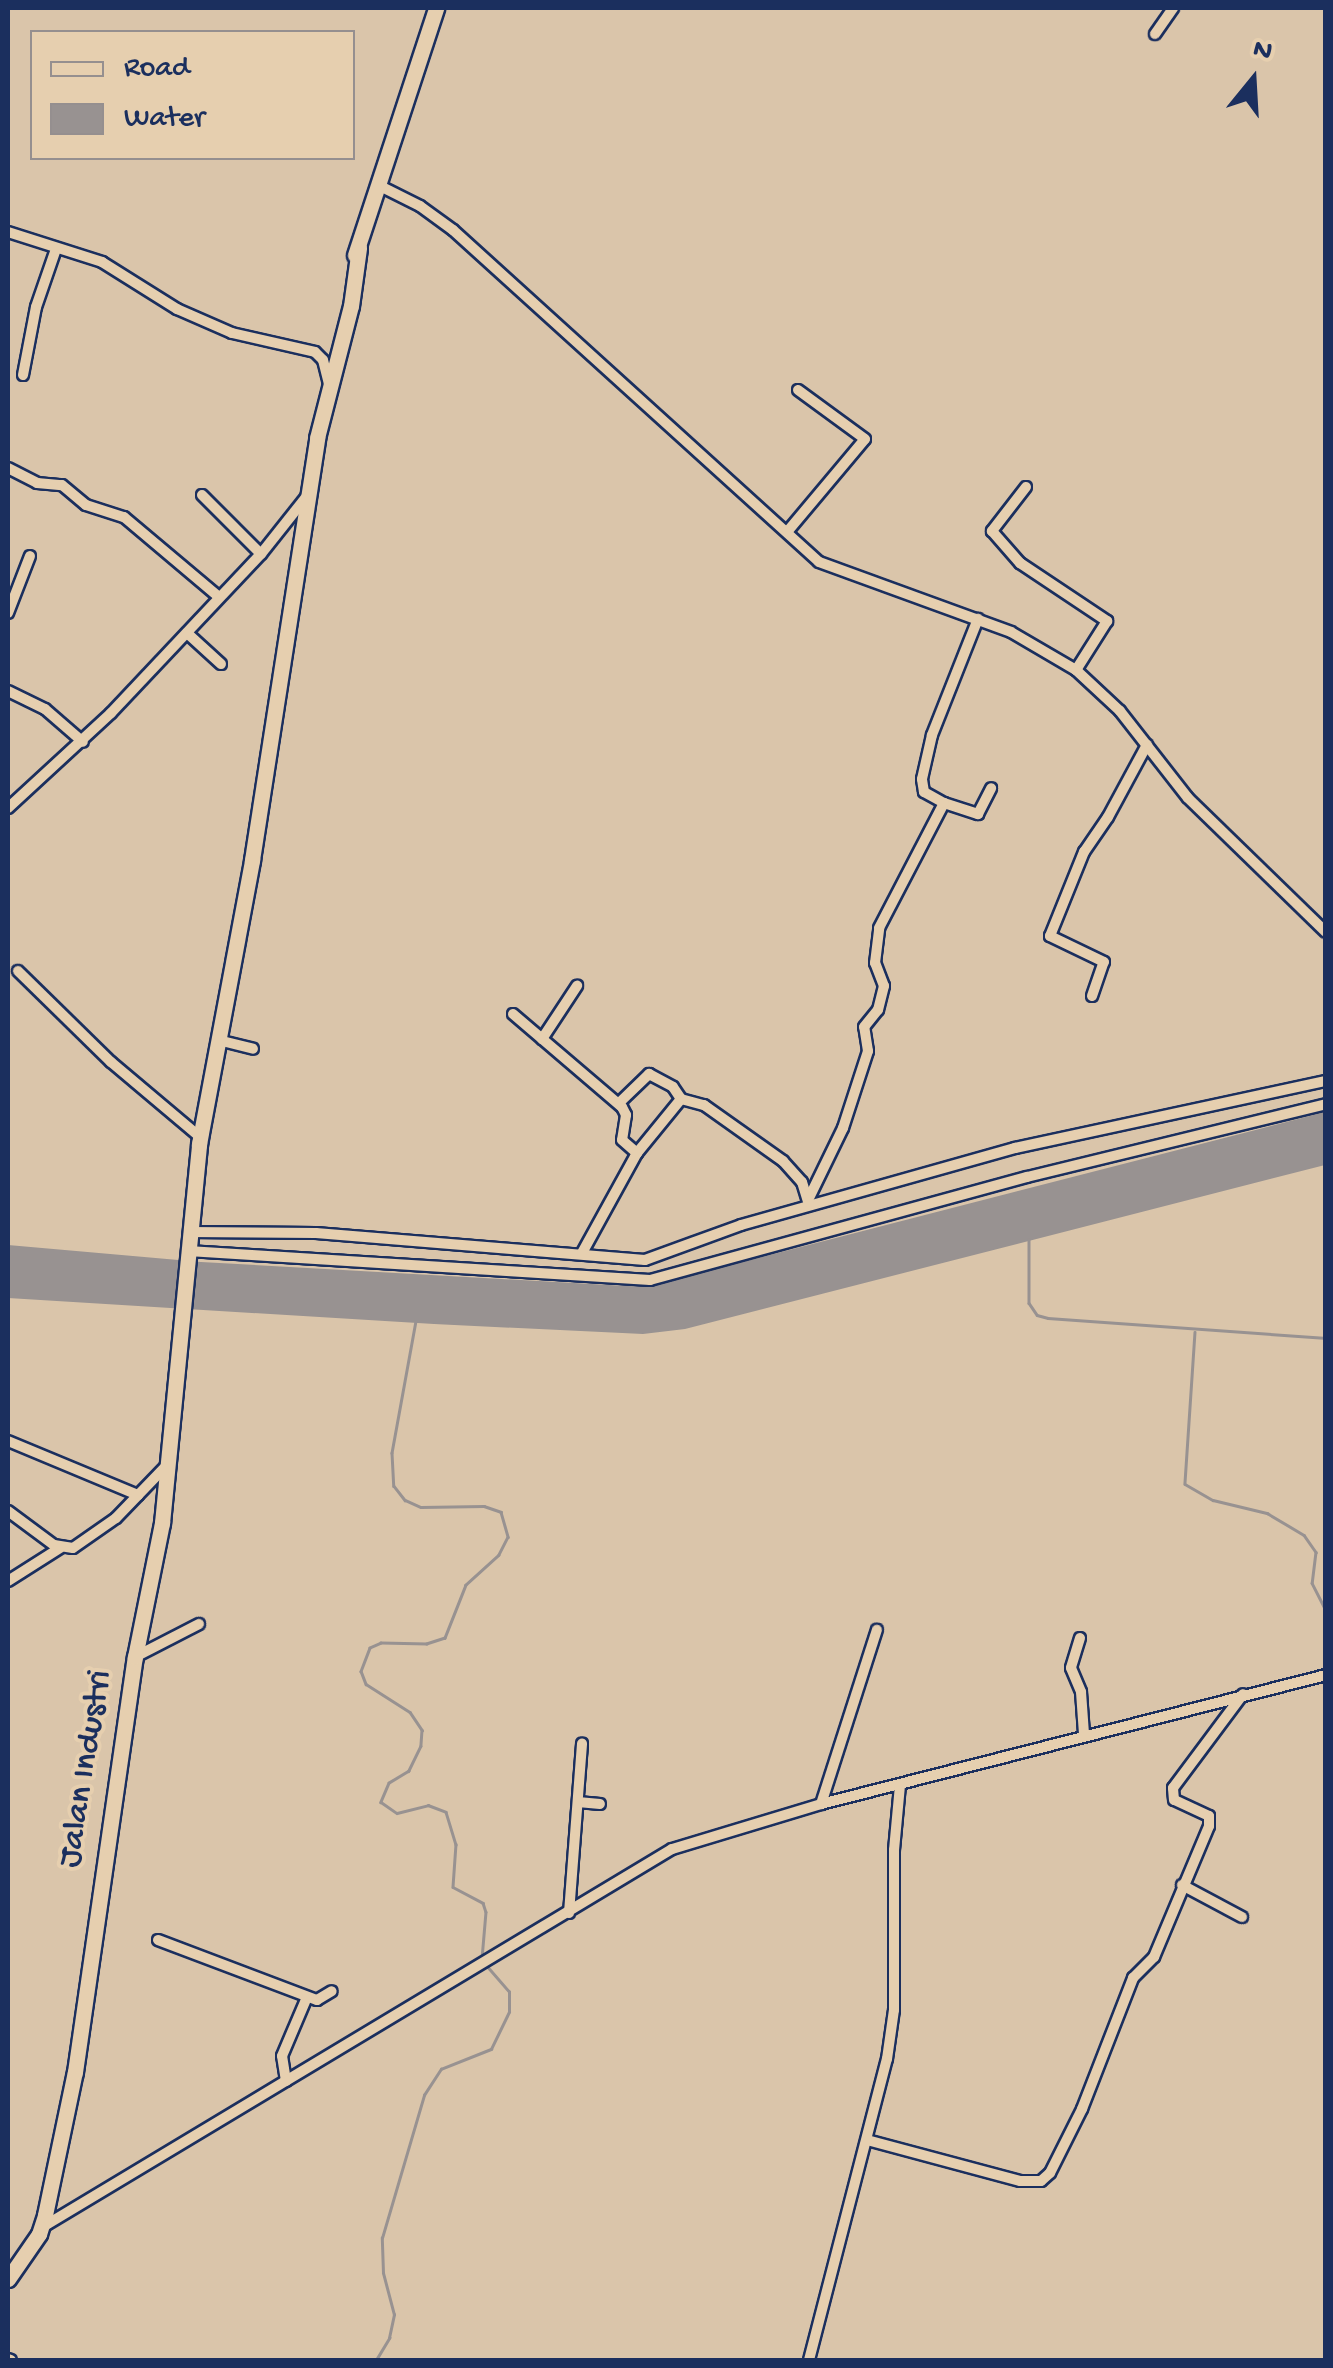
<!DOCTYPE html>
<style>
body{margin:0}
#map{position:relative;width:1333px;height:2368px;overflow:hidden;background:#dac5aa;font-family:"Gochi Hand",sans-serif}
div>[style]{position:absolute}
.water>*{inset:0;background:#989291}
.stream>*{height:2.5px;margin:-1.25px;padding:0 1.25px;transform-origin:1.25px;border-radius:1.25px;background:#989291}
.roads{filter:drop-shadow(2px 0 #1b2f5e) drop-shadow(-2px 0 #1b2f5e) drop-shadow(0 2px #1b2f5e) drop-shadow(0 -2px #1b2f5e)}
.minor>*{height:10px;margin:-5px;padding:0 5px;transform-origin:5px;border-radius:5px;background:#e6cfaf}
.primary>*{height:15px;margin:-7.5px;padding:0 7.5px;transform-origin:7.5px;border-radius:7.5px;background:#e6cfaf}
span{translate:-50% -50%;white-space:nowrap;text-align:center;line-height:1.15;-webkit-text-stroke:8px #e6cfaf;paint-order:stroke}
.street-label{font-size:35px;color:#1b2f5e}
.frame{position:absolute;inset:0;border:10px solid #1b2f5e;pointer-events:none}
.legend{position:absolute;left:30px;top:30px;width:325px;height:130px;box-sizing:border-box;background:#e6cfaf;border:2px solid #958f8f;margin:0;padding:12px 18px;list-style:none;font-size:30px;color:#1b2f5e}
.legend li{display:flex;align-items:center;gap:20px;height:50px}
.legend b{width:50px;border:2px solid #958f8f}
.north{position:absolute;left:1203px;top:30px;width:100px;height:100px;-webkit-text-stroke:8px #e6cfaf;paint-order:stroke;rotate:18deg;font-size:28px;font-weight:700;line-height:40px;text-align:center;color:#1b2f5e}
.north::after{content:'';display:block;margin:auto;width:35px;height:45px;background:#1b2f5e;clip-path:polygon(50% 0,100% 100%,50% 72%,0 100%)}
</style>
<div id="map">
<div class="water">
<div style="clip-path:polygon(1325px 1112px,1325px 1165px,685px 1329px,643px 1334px,434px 1324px,8px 1298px,8px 1245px,201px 1262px,627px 1286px,661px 1283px)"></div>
</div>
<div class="stream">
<div style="left:1029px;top:1239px;width:64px;rotate:90deg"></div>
<div style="left:1029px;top:1303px;width:14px;rotate:56deg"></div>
<div style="left:1037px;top:1315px;width:11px;rotate:15deg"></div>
<div style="left:1048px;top:1318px;width:279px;rotate:4.1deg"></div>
<div style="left:416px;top:1321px;width:134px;rotate:100.3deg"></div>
<div style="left:392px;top:1453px;width:33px;rotate:87deg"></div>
<div style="left:394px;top:1486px;width:18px;rotate:52deg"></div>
<div style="left:405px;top:1500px;width:17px;rotate:24deg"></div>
<div style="left:421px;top:1507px;width:63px;rotate:-0.9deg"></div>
<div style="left:484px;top:1506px;width:18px;rotate:19deg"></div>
<div style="left:501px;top:1512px;width:26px;rotate:74deg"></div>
<div style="left:508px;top:1537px;width:20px;rotate:117deg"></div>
<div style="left:499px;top:1555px;width:45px;rotate:137.7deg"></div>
<div style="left:466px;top:1585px;width:57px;rotate:111.6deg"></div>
<div style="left:445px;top:1638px;width:19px;rotate:162deg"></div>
<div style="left:427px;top:1644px;width:46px;rotate:-178.8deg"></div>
<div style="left:381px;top:1643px;width:12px;rotate:156deg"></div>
<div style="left:370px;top:1648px;width:25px;rotate:111deg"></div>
<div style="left:361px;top:1671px;width:14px;rotate:69deg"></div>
<div style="left:366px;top:1684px;width:52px;rotate:32.5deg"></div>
<div style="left:410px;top:1712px;width:22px;rotate:56deg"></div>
<div style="left:422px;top:1730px;width:16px;rotate:94deg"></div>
<div style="left:421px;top:1746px;width:28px;rotate:116deg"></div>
<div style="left:409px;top:1771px;width:23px;rotate:149deg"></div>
<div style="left:389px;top:1783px;width:21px;rotate:113deg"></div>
<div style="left:381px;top:1802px;width:19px;rotate:35deg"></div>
<div style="left:397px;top:1813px;width:32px;rotate:-14deg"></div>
<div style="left:428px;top:1805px;width:19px;rotate:21deg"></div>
<div style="left:446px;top:1812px;width:34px;rotate:73deg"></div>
<div style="left:456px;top:1844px;width:43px;rotate:94deg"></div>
<div style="left:453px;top:1887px;width:34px;rotate:28deg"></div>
<div style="left:483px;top:1903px;width:9px;rotate:72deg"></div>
<div style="left:486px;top:1912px;width:47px;rotate:94.9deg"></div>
<div style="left:1195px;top:1332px;width:152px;rotate:93.8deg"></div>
<div style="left:1185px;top:1484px;width:32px;rotate:30deg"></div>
<div style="left:1213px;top:1500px;width:56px;rotate:13.5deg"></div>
<div style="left:1267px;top:1513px;width:43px;rotate:30.7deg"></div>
<div style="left:1304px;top:1535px;width:21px;rotate:55deg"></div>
<div style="left:1316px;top:1552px;width:31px;rotate:97deg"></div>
<div style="left:1312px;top:1583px;width:30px;rotate:63deg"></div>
<div style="left:376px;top:2360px;width:26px;rotate:-59deg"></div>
<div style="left:389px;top:2338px;width:24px;rotate:-78deg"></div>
<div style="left:394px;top:2315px;width:43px;rotate:-104.7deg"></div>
<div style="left:383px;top:2273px;width:35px;rotate:-92deg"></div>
<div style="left:382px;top:2238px;width:149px;rotate:-73.6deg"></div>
<div style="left:424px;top:2095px;width:31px;rotate:-57deg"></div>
<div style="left:441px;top:2069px;width:54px;rotate:-21.8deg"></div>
<div style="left:491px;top:2049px;width:41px;rotate:-64.1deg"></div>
<div style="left:509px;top:2012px;width:20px;rotate:-90deg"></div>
<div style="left:509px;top:1992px;width:35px;rotate:-131deg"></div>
</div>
<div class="roads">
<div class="minor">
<div style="left:1155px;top:34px;width:32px;rotate:-55deg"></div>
<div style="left:378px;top:185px;width:47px;rotate:26.6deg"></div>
<div style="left:420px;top:206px;width:41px;rotate:36deg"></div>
<div style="left:453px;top:230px;width:494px;rotate:42.2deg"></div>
<div style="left:819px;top:562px;width:204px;rotate:20deg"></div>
<div style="left:1011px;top:632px;width:75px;rotate:30.3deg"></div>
<div style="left:1076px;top:670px;width:60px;rotate:43deg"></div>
<div style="left:1120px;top:711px;width:110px;rotate:52deg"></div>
<div style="left:1188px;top:798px;width:192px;rotate:44.2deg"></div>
<div style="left:8px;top:232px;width:99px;rotate:17.7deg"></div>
<div style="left:102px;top:262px;width:89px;rotate:32.1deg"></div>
<div style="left:177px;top:309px;width:60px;rotate:23.6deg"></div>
<div style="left:232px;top:333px;width:85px;rotate:12.9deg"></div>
<div style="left:315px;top:352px;width:11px;rotate:45deg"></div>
<div style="left:323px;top:360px;width:25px;rotate:76deg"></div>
<div style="left:23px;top:375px;width:69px;rotate:-79.2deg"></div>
<div style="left:36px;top:307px;width:61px;rotate:-71deg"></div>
<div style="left:8px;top:468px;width:33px;rotate:27deg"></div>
<div style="left:37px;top:483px;width:25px;rotate:5deg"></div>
<div style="left:62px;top:485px;width:31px;rotate:40deg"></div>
<div style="left:86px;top:505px;width:40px;rotate:18deg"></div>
<div style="left:124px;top:517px;width:124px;rotate:40.1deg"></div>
<div style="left:1026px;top:487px;width:56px;rotate:127.7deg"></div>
<div style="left:992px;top:531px;width:43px;rotate:48.8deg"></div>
<div style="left:1020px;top:563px;width:105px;rotate:33.7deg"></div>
<div style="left:1107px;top:621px;width:58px;rotate:122.3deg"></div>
<div style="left:202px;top:495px;width:83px;rotate:45deg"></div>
<div style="left:787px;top:532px;width:121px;rotate:-50deg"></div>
<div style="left:865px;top:439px;width:83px;rotate:-143.8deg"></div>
<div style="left:8px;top:613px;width:61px;rotate:-68.9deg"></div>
<div style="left:187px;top:633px;width:46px;rotate:42.4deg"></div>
<div style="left:8px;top:691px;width:41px;rotate:25.9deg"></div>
<div style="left:45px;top:709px;width:50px;rotate:41deg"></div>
<div style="left:944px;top:803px;width:36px;rotate:18deg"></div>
<div style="left:978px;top:814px;width:29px;rotate:-63deg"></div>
<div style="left:8px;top:808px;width:140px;rotate:-42.7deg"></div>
<div style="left:111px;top:713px;width:219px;rotate:-46.7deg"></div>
<div style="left:261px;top:554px;width:74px;rotate:-51.6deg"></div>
<div style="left:18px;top:971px;width:130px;rotate:44.4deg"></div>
<div style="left:111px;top:1062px;width:116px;rotate:40.1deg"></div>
<div style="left:1092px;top:996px;width:36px;rotate:-71deg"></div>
<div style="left:1104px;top:962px;width:60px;rotate:-154.3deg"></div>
<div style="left:1050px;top:936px;width:91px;rotate:-68deg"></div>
<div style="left:1084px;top:852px;width:42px;rotate:-55.6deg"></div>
<div style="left:1108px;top:817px;width:82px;rotate:-61.6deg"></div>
<div style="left:513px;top:1014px;width:143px;rotate:40.5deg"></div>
<div style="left:622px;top:1107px;width:9px;rotate:63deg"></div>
<div style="left:626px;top:1115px;width:25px;rotate:99deg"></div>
<div style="left:622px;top:1140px;width:20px;rotate:41deg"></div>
<div style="left:542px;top:1039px;width:64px;rotate:-56.6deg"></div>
<div style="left:218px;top:1040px;width:36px;rotate:14deg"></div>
<div style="left:619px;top:1103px;width:42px;rotate:-44deg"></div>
<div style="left:649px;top:1074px;width:27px;rotate:28deg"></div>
<div style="left:673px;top:1087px;width:14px;rotate:56deg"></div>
<div style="left:809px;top:1198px;width:78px;rotate:-64.1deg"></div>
<div style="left:843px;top:1128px;width:81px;rotate:-72deg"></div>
<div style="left:868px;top:1051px;width:24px;rotate:-99deg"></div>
<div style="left:864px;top:1027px;width:22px;rotate:-51deg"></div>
<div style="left:878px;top:1010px;width:25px;rotate:-76deg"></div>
<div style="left:884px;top:986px;width:25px;rotate:-111deg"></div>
<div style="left:875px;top:963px;width:35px;rotate:-83deg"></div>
<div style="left:879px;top:928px;width:141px;rotate:-62.5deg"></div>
<div style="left:944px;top:803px;width:23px;rotate:-151deg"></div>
<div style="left:924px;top:792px;width:13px;rotate:-99deg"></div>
<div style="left:922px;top:779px;width:45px;rotate:-77.2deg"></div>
<div style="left:932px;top:735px;width:125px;rotate:-68.4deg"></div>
<div style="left:189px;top:1232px;width:127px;rotate:0.5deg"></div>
<div style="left:316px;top:1233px;width:330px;rotate:4.7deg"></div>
<div style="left:645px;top:1260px;width:102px;rotate:-20deg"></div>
<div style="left:741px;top:1225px;width:285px;rotate:-15.7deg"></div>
<div style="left:1015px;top:1148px;width:318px;rotate:-12.2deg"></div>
<div style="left:188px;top:1251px;width:463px;rotate:3.6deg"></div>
<div style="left:650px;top:1280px;width:391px;rotate:-15.3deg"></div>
<div style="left:1027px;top:1177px;width:308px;rotate:-13.7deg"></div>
<div style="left:582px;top:1253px;width:114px;rotate:-61.2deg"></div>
<div style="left:637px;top:1153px;width:70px;rotate:-50.8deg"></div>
<div style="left:681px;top:1099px;width:24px;rotate:15deg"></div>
<div style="left:704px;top:1105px;width:97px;rotate:35.3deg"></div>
<div style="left:783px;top:1161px;width:28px;rotate:48deg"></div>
<div style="left:802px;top:1182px;width:21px;rotate:73deg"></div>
<div style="left:8px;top:1441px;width:141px;rotate:22.6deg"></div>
<div style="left:8px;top:1511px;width:57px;rotate:36.5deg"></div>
<div style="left:54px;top:1545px;width:19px;rotate:9deg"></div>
<div style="left:73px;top:1548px;width:52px;rotate:-34.9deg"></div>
<div style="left:116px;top:1518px;width:74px;rotate:-46.1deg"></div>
<div style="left:8px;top:1581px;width:62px;rotate:-32.4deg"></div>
<div style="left:1080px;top:1638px;width:31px;rotate:107deg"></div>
<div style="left:1071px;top:1668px;width:26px;rotate:67deg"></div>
<div style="left:1081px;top:1692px;width:42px;rotate:85.9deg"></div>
<div style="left:135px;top:1657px;width:72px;rotate:-27.3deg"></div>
<div style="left:578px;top:1802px;width:22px;rotate:5deg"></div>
<div style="left:821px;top:1804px;width:183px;rotate:-72.2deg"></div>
<div style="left:1182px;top:1885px;width:68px;rotate:28.1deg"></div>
<div style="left:569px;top:1913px;width:170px;rotate:-85.6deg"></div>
<div style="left:158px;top:1940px;width:170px;rotate:20.7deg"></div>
<div style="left:317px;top:2000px;width:17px;rotate:-31deg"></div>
<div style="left:286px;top:2081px;width:25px;rotate:-99deg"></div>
<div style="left:282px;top:2056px;width:64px;rotate:-67deg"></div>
<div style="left:867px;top:2140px;width:158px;rotate:15deg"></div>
<div style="left:1020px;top:2181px;width:21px"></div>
<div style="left:1041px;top:2181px;width:12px;rotate:-42deg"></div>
<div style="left:1050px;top:2173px;width:72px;rotate:-63.4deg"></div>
<div style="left:1082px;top:2109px;width:141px;rotate:-68.7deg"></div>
<div style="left:1133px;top:1978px;width:30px;rotate:-45deg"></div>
<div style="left:1154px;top:1957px;width:142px;rotate:-67.2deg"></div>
<div style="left:1209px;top:1826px;width:10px;rotate:-90deg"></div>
<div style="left:1209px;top:1816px;width:38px;rotate:-155deg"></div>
<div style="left:1174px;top:1800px;width:12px;rotate:-95deg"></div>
<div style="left:1173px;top:1788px;width:117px;rotate:-53.3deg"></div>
<div style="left:41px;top:2228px;width:736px;rotate:-30.99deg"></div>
<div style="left:672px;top:1849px;width:156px;rotate:-16.8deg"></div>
<div style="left:821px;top:1804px;width:521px;rotate:-14.33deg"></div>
<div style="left:8px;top:2359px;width:3px;rotate:18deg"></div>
<div style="left:809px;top:2360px;width:311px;rotate:-75.5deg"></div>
<div style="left:887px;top:2059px;width:49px;rotate:-81.9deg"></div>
<div style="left:894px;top:2010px;width:160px;rotate:-90deg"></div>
<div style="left:894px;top:1850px;width:65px;rotate:-84.7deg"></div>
</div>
<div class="primary">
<div style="left:355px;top:255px;width:260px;rotate:-71.8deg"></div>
<div style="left:8px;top:2279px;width:55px;rotate:-55.4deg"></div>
<div style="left:39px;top:2234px;width:20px;rotate:-72deg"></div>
<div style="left:45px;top:2215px;width:146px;rotate:-78.2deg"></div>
<div style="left:75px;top:2072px;width:419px;rotate:-81.8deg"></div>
<div style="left:135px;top:1657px;width:137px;rotate:-78.6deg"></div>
<div style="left:162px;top:1523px;width:381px;rotate:-84.4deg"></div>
<div style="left:199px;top:1144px;width:289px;rotate:-79.4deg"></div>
<div style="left:252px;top:860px;width:427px;rotate:-81.2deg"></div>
<div style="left:317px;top:438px;width:136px;rotate:-75.6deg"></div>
<div style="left:351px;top:306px;width:59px;rotate:-82.1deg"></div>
</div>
</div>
<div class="street-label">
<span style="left:87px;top:1769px;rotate:-81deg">Jalan Industri</span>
</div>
<div class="frame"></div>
<ul class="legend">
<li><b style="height:12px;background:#e6cfaf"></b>Road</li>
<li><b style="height:28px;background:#989291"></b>Water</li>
</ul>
<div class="north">N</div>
</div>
